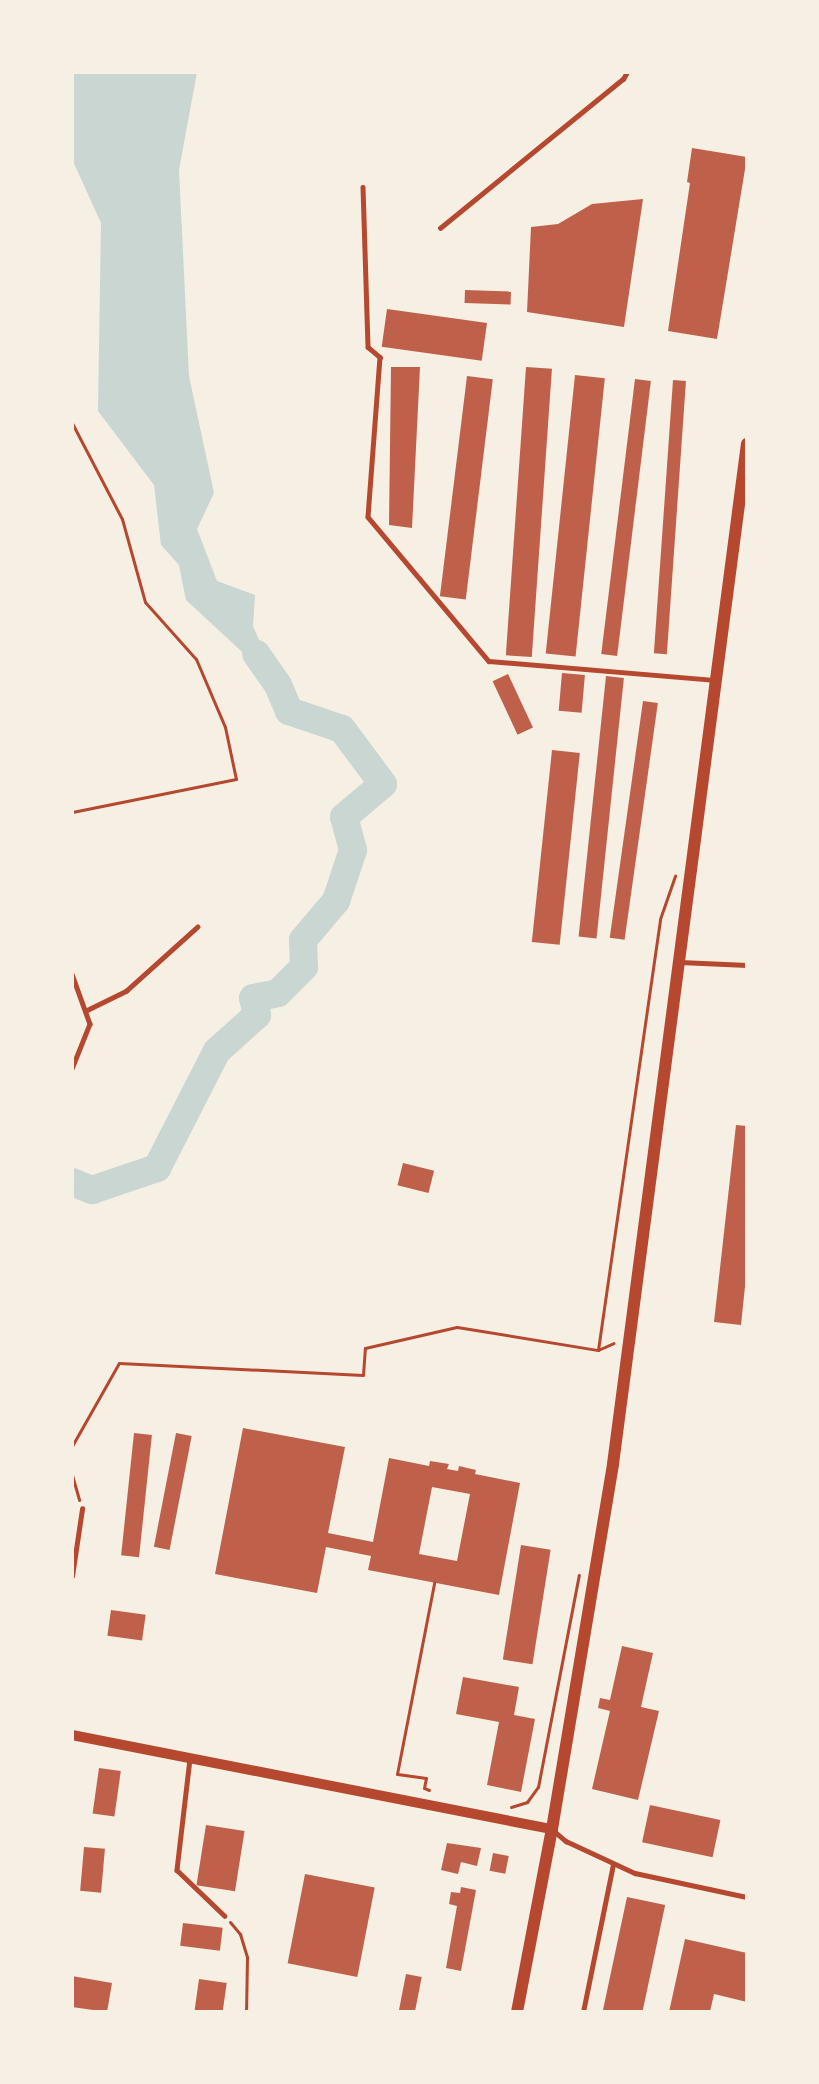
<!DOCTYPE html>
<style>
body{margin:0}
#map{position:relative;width:819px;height:2084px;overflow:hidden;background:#f6efe4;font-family:"IBM Plex Sans",sans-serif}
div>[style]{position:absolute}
.water>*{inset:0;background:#c9d6d2}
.river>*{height:28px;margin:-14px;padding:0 14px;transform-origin:14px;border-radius:14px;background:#c9d6d2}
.building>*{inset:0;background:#bf614a;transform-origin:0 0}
.path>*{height:3px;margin:-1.5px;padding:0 1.5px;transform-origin:1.5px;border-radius:1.5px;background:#b5482f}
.service>*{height:4.5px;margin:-2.25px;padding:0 2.25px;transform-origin:2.25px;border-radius:2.25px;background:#b5482f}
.tertiary>*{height:10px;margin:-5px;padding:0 5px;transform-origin:5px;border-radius:5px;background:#b5482f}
.secondary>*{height:12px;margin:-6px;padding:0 6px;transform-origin:6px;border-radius:6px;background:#b5482f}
span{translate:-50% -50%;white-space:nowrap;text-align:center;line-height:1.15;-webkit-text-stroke:4.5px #f6efe4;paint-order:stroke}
.frame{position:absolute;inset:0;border:74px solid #f6efe4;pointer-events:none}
</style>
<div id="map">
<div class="water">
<div style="clip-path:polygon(72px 72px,197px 72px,179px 170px,189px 376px,214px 493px,197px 529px,217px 581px,255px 595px,253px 626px,278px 685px,186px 600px,179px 565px,161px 545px,154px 485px,98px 411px,101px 223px,72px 159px)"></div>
</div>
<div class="river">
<div style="left:72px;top:1182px;width:22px;rotate:22deg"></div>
<div style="left:92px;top:1190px;width:69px;rotate:-18.7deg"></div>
<div style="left:157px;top:1168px;width:131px;rotate:-62.9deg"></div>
<div style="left:217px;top:1051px;width:54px;rotate:-42deg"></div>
<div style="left:257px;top:1015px;width:17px;rotate:-103deg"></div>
<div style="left:253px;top:998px;width:25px;rotate:-11deg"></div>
<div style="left:278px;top:993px;width:37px;rotate:-45deg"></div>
<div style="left:304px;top:967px;width:27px;rotate:-92deg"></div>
<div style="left:303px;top:940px;width:51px;rotate:-49.8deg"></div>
<div style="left:336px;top:901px;width:54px;rotate:-71.6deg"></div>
<div style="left:353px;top:850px;width:34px;rotate:-105deg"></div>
<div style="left:344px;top:817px;width:51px;rotate:-40.2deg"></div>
<div style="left:383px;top:784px;width:69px;rotate:-126.7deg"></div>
<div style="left:342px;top:729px;width:56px;rotate:-161.2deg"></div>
<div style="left:289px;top:711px;width:28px;rotate:-113deg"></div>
<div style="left:278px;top:685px;width:38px;rotate:-125deg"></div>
</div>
<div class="building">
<div style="clip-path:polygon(692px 148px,747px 157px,717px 339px,668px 331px,690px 183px,687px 182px)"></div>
<div style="clip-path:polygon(643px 199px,624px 327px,527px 312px,531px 227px,558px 224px,592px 204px)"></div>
<div style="left:465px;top:290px;width:46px;height:13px;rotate:2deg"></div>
<div style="left:387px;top:309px;width:101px;height:38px;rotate:8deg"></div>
<div style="clip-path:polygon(391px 367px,420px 367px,412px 528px,389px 525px)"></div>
<div style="left:526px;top:367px;width:26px;height:289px;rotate:4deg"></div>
<div style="left:575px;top:375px;width:30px;height:280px;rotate:6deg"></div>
<div style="left:467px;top:376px;width:26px;height:222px;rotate:7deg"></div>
<div style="left:635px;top:379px;width:16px;height:277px;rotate:7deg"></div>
<div style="left:673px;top:380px;width:13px;height:274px;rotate:4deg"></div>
<div style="left:562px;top:673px;width:23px;height:38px;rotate:5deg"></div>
<div style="left:508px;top:674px;width:59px;height:17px;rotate:65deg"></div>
<div style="left:606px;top:676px;width:18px;height:262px;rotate:6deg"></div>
<div style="left:643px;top:701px;width:15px;height:239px;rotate:8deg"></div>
<div style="left:552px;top:750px;width:28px;height:193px;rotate:6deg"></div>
<div style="clip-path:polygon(736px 1125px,747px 1126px,747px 1267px,741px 1325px,714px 1322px)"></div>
<div style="left:403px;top:1163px;width:32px;height:23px;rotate:14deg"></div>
<div style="clip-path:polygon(evenodd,243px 1428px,345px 1447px,328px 1533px,373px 1542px,389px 1458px,429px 1466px,430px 1461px,449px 1464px,447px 1469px,458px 1471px,459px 1466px,476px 1470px,475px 1474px,520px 1483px,499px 1595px,368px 1570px,371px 1556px,326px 1547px,317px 1593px,215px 1574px,243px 1428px,432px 1487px,470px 1494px,457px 1561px,419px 1554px,432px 1487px)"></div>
<div style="left:134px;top:1433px;width:18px;height:123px;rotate:6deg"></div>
<div style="left:176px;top:1433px;width:16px;height:116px;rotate:11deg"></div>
<div style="left:521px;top:1545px;width:30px;height:116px;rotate:9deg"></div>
<div style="left:111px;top:1610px;width:35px;height:26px;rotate:8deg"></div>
<div style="clip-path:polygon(622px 1646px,653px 1653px,641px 1707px,659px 1711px,638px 1800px,592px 1789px,610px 1711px,598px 1708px,600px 1698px,610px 1700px)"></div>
<div style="clip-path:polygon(463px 1677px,519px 1687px,514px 1715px,535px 1719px,521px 1792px,487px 1785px,499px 1722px,456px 1714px)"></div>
<div style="left:99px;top:1768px;width:22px;height:46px;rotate:8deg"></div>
<div style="left:650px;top:1805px;width:72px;height:38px;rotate:12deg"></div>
<div style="left:206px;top:1825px;width:39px;height:61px;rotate:9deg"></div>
<div style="clip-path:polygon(447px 1843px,481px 1848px,477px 1866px,461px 1862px,458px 1874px,441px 1870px)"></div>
<div style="left:84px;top:1847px;width:21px;height:44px;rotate:5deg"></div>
<div style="left:493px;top:1853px;width:16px;height:18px;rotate:11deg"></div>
<div style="left:305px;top:1874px;width:71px;height:91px;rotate:11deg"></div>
<div style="clip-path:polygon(461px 1887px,476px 1890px,461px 1971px,446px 1968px,457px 1906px,449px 1904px,451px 1892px,460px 1893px)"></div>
<div style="left:627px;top:1897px;width:39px;height:118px;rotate:12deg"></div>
<div style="left:183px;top:1923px;width:40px;height:23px;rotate:7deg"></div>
<div style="clip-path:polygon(685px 1939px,747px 1953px,747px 2002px,714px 1994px,710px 2012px,669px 2012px)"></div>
<div style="left:406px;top:1974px;width:16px;height:39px;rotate:11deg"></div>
<div style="clip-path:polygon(72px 1976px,112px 1983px,107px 2012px,72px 2007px)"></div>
<div style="left:199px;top:1979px;width:28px;height:33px;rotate:8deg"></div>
</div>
<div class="path">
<div style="left:72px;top:423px;width:108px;rotate:62.5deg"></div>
<div style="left:122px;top:519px;width:86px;rotate:74.5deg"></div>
<div style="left:145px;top:602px;width:76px;rotate:48.2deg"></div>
<div style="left:196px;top:659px;width:74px;rotate:66.9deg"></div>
<div style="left:225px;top:727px;width:53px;rotate:78.1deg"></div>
<div style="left:236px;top:779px;width:167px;rotate:168.6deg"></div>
<div style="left:598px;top:1350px;width:435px;rotate:-81.8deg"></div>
<div style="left:660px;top:919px;width:46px;rotate:-70.8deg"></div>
<div style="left:72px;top:1446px;width:95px;rotate:-60.5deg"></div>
<div style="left:119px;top:1363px;width:244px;rotate:2.8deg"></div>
<div style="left:363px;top:1375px;width:27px;rotate:-86deg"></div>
<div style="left:365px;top:1348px;width:94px;rotate:-12.9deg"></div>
<div style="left:457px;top:1327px;width:143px;rotate:9.3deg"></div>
<div style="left:598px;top:1350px;width:17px;rotate:-24deg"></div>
<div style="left:72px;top:1475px;width:26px;rotate:74deg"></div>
<div style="left:429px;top:1790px;width:5px;rotate:-158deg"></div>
<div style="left:424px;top:1788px;width:10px;rotate:-79deg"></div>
<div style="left:426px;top:1778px;width:29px;rotate:-172deg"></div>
<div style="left:397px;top:1774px;width:195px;rotate:-79deg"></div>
<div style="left:511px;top:1807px;width:17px;rotate:-17deg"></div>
<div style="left:527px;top:1802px;width:19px;rotate:-54deg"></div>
<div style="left:538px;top:1787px;width:216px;rotate:-79.1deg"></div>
<div style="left:230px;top:1922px;width:16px;rotate:50deg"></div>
<div style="left:240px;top:1934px;width:24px;rotate:73deg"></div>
<div style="left:247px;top:1957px;width:55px;rotate:91deg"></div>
</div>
<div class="service">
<div style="left:363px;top:187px;width:160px;rotate:88.2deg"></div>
<div style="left:368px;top:347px;width:16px;rotate:40deg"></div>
<div style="left:380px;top:357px;width:160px;rotate:94.3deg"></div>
<div style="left:368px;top:517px;width:188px;rotate:50deg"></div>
<div style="left:489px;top:661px;width:225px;rotate:4.8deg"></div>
<div style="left:440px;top:228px;width:236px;rotate:-39.2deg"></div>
<div style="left:623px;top:79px;width:8px;rotate:-60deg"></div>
<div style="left:680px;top:962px;width:67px;rotate:2.6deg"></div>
<div style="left:72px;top:974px;width:53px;rotate:70.2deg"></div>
<div style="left:90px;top:1024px;width:48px;rotate:111.8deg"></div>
<div style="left:85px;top:1011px;width:46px;rotate:-26deg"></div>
<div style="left:126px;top:991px;width:96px;rotate:-42deg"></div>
<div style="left:72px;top:1576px;width:68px;rotate:-81.5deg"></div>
<div style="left:190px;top:1759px;width:112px;rotate:96.7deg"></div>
<div style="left:177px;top:1870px;width:66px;rotate:43.8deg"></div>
<div style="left:554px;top:1831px;width:16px;rotate:40deg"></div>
<div style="left:566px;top:1841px;width:76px;rotate:24.9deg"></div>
<div style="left:635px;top:1873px;width:115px;rotate:12.1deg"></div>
<div style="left:583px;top:2012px;width:151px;rotate:-78.5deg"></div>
</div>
<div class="tertiary">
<div style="left:72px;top:1735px;width:489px;rotate:11.1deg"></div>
</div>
<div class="secondary">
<div style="left:517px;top:2012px;width:186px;rotate:-79.2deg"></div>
<div style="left:552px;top:1829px;width:370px;rotate:-80.5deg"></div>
<div style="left:613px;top:1464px;width:1029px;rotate:-82.52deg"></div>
</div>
<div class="frame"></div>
</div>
